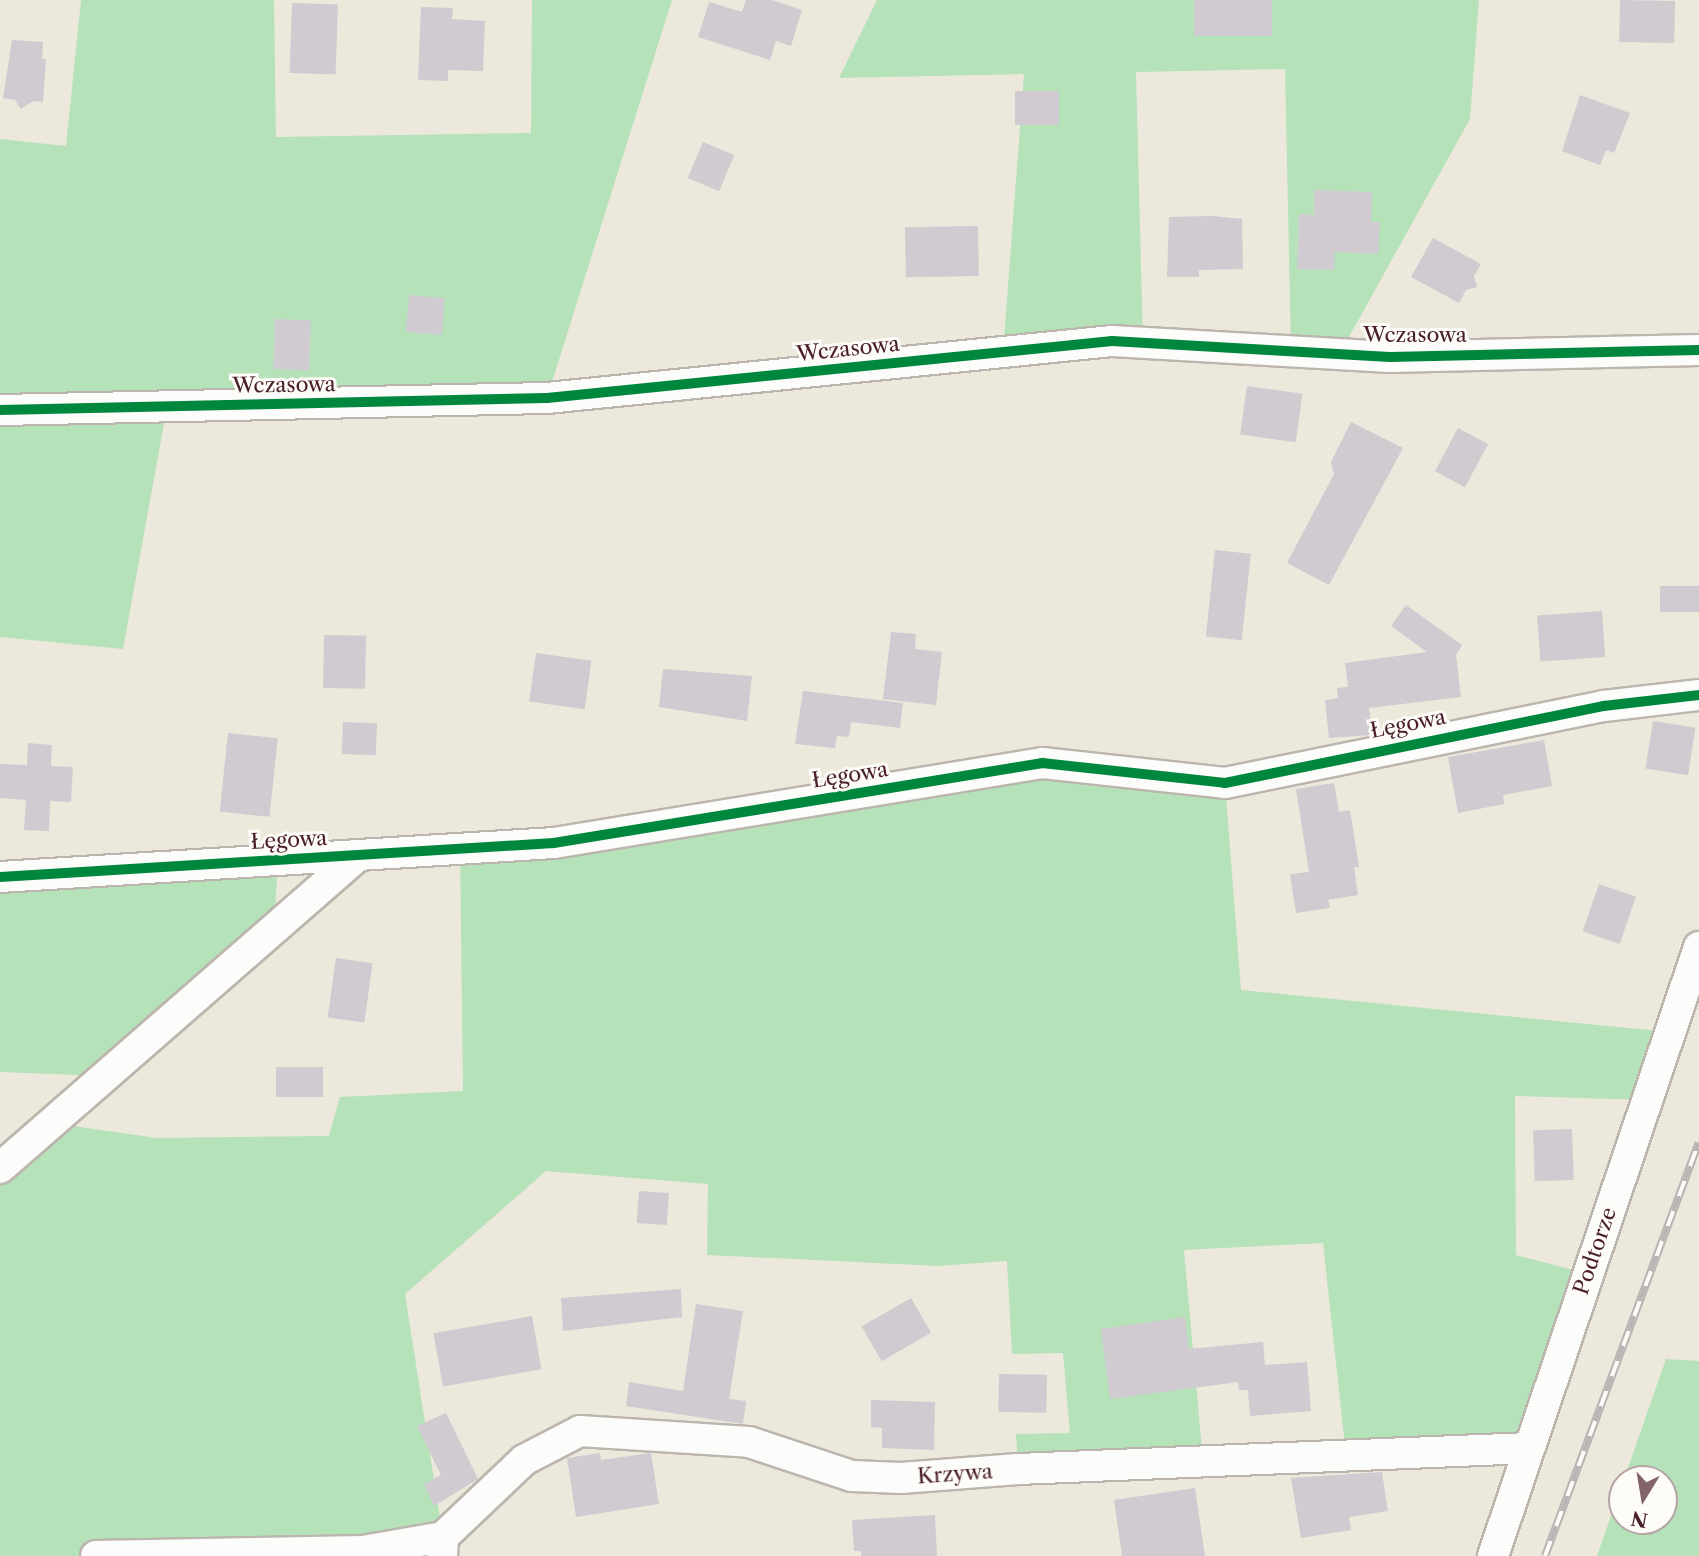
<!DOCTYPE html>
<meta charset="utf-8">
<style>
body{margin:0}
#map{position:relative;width:1699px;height:1556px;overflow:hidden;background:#ece8db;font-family:"Libre Caslon Text",serif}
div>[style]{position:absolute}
.green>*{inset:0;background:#b6e2b9}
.building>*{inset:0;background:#d0cad1;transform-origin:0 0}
.roads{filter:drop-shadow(2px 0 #bcb5ae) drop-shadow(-2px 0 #bcb5ae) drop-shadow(0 2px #bcb5ae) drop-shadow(0 -2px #bcb5ae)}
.street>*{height:30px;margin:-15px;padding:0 15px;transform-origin:15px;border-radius:15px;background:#fcfcfa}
.rail>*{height:8px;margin-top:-4px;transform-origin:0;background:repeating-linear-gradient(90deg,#fdfcf7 0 16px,#bab4b4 0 32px);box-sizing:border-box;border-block:2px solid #bab4b4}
.cycleway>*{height:10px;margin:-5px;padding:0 5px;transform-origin:5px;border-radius:5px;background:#00873e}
span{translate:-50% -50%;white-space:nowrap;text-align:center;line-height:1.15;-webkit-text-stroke:6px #fdfcf7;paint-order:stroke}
.street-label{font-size:21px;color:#4a1f2b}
.north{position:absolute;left:1608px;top:1465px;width:70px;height:70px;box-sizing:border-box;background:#fdfcf7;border:2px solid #b5a4a5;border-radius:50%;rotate:191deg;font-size:19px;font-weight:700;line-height:28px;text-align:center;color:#4a1f2b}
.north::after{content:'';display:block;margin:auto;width:24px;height:32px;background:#836569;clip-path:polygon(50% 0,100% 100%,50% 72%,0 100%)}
</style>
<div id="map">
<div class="green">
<div style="clip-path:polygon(81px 0,274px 0,276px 137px,531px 133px,532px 0,672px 0,547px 398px,167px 407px,123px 649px,0 637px,0 139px,66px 146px)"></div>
<div style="clip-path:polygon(877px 0,1479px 0,1470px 119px,1340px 353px,1291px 351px,1285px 69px,1136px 72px,1143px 343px,1003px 352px,1024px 74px,839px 78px)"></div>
<div style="clip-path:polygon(1042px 763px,1225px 783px,1241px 990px,1669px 1032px,1646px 1100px,1515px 1096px,1516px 1255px,1588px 1274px,1529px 1448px,1346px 1455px,1323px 1243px,1184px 1250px,1203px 1461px,1018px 1469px,1016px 1434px,1070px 1433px,1063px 1353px,1012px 1354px,1007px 1261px,938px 1266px,707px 1255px,708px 1184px,546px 1171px,405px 1294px,443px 1537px,96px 1556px,0 1556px,0 1168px,52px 1123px,157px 1138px,329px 1136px,340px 1097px,463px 1091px,460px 849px)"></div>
<div style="clip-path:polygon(278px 860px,274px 929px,105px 1076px,0 1072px,0 877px)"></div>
<div style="clip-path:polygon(1666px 1359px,1699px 1361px,1699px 1556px,1597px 1556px,1622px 1484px,1622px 1521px,1664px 1521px,1664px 1479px,1624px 1479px)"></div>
</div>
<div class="building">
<div style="clip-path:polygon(746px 0,772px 0,802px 10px,791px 46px,776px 41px,770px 60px,698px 37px,709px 2px,742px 12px)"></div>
<div style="left:1194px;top:0;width:78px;height:36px"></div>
<div style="left:1620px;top:0;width:55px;height:42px;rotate:1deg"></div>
<div style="left:292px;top:3px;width:46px;height:70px;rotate:2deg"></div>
<div style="clip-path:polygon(421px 7px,453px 8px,452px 19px,485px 21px,483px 71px,448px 70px,448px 81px,418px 80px)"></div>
<div style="clip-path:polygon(12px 40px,43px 42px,42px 59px,46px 59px,43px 102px,33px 101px,21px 109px,15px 100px,3px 98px)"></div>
<div style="left:1015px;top:91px;width:44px;height:34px"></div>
<div style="clip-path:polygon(1580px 95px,1630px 113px,1614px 153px,1606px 150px,1600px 165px,1562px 151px)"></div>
<div style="left:703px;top:142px;width:34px;height:39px;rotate:23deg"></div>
<div style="clip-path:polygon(1314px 190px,1372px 192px,1371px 222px,1380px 222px,1378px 254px,1335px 252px,1334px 270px,1297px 269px,1299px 214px,1314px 215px)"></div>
<div style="clip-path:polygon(1213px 216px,1242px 219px,1243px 269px,1199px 270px,1199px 277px,1167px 277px,1169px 217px)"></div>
<div style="left:978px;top:226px;width:50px;height:73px;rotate:89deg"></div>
<div style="clip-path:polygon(1433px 238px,1481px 264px,1474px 276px,1477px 287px,1466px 290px,1459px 303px,1411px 277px)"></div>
<div style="left:409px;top:295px;width:36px;height:37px;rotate:5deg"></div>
<div style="left:275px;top:319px;width:36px;height:50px;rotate:2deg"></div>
<div style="left:1247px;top:386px;width:56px;height:49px;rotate:8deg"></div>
<div style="clip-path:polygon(1351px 422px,1403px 448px,1329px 585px,1287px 563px,1334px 474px,1331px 462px)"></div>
<div style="left:1458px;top:428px;width:34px;height:49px;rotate:28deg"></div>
<div style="left:1215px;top:550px;width:36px;height:87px;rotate:6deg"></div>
<div style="left:1699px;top:586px;width:26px;height:39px;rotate:90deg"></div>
<div style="clip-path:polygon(1406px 605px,1462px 645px,1456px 655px,1461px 697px,1369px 708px,1372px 735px,1329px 738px,1325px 700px,1338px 698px,1337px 688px,1348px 687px,1345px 663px,1427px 652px,1391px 626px)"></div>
<div style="left:1602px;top:611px;width:46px;height:65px;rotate:86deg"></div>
<div style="clip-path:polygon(891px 632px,916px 634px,915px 649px,942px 652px,936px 705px,883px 699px)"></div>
<div style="left:324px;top:635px;width:42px;height:53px;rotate:1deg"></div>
<div style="left:536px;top:653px;width:56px;height:49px;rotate:8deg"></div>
<div style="clip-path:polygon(663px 669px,752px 676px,747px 721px,659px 707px)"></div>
<div style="clip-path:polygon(803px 691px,903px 703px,900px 728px,851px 722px,849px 737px,837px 736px,835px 748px,795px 744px)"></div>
<div style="left:1653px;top:721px;width:43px;height:48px;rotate:9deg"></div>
<div style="left:343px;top:722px;width:34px;height:32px;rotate:2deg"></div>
<div style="left:228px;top:733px;width:50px;height:79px;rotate:6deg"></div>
<div style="clip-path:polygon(1544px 740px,1552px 786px,1503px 795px,1504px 804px,1458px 813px,1448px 757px)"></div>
<div style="clip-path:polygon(28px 743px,52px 745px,51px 766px,73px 767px,71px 802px,50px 801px,49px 831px,24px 830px,26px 800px,0 798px,0 764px,27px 765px)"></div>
<div style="clip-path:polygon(1334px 783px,1339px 812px,1350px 810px,1359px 867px,1354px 867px,1358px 895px,1328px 900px,1330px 908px,1296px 913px,1290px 874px,1309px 872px,1296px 789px)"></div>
<div style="left:1599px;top:884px;width:39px;height:50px;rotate:19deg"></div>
<div style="left:336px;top:958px;width:37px;height:60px;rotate:8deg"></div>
<div style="left:276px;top:1067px;width:47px;height:30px"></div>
<div style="left:1572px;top:1129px;width:51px;height:39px;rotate:88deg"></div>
<div style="left:639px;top:1191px;width:30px;height:32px;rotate:4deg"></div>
<div style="clip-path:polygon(681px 1289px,682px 1317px,563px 1331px,561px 1298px)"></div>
<div style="left:911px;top:1298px;width:40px;height:57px;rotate:60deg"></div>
<div style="clip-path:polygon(696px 1304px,743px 1311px,729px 1399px,746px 1401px,743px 1424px,626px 1406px,629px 1382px,683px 1391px)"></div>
<div style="left:532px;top:1316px;width:54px;height:100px;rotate:80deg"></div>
<div style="clip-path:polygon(1185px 1317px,1189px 1349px,1263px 1342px,1265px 1365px,1307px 1362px,1311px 1411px,1250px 1416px,1248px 1390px,1239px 1390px,1238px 1382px,1110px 1399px,1101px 1329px)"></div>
<div style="left:999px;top:1374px;width:48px;height:38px;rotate:1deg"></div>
<div style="clip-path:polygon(871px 1400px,935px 1402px,934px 1450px,882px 1448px,882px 1428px,871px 1427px)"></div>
<div style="clip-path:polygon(446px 1413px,478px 1479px,434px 1506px,424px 1484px,441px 1475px,417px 1426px)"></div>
<div style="clip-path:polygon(600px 1453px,601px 1460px,651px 1453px,659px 1504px,576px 1517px,567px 1458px)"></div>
<div style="clip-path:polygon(1382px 1472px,1388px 1511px,1349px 1517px,1351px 1530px,1301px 1538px,1291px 1478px)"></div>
<div style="clip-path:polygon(1195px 1488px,1205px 1556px,1122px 1556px,1114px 1500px)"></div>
<div style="clip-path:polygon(935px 1515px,937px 1556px,861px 1556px,861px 1551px,854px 1551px,852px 1520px)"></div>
</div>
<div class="roads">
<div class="street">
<div style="left:0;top:410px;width:547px;rotate:-1.26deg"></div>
<div style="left:547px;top:398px;width:568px;rotate:-5.76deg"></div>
<div style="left:1112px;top:341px;width:278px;rotate:3.3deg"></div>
<div style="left:1390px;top:357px;width:309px;rotate:-1.3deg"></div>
<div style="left:0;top:877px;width:555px;rotate:-3.51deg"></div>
<div style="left:554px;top:843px;width:495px;rotate:-9.3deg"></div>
<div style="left:1042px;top:763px;width:184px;rotate:6.2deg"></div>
<div style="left:1225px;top:783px;width:387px;rotate:-11.5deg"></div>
<div style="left:1604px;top:706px;width:96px;rotate:-6.6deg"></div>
<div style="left:0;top:1168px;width:475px;rotate:-41.1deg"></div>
<div style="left:96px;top:1556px;width:267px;rotate:-1.1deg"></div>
<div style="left:363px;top:1551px;width:81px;rotate:-9.9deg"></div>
<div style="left:442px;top:1556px;width:19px;rotate:-87deg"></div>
<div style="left:443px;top:1537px;width:112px;rotate:-43.5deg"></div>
<div style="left:524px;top:1460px;width:63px;rotate:-27.4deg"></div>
<div style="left:580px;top:1431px;width:169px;rotate:3.7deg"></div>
<div style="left:749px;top:1442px;width:108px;rotate:18.3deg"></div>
<div style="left:852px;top:1476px;width:49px;rotate:2.3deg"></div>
<div style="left:901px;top:1478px;width:117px;rotate:-4.4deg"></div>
<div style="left:1018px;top:1469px;width:511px;rotate:-2.35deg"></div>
<div style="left:1493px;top:1556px;width:643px;rotate:-71.31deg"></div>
</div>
</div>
<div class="rail">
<div style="left:1545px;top:1556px;width:441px;rotate:-69.6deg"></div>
</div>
<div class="cycleway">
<div style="left:0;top:410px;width:547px;rotate:-1.26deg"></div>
<div style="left:547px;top:398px;width:568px;rotate:-5.76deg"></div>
<div style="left:1112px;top:341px;width:278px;rotate:3.3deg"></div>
<div style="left:1390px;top:357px;width:309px;rotate:-1.3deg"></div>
<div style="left:0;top:877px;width:555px;rotate:-3.51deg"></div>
<div style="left:554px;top:843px;width:495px;rotate:-9.3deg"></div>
<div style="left:1042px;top:763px;width:184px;rotate:6.2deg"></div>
<div style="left:1225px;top:783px;width:387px;rotate:-11.5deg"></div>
<div style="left:1604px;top:706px;width:96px;rotate:-6.6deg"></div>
</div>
<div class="street-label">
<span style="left:1415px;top:335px">Wczasowa</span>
<span style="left:848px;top:349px;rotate:-6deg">Wczasowa</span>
<span style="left:284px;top:385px;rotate:-1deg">Wczasowa</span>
<span style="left:1408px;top:724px;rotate:-11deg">Łęgowa</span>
<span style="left:850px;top:775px;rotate:-9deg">Łęgowa</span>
<span style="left:289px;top:840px;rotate:-3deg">Łęgowa</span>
<span style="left:1595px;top:1251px;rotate:-71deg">Podtorze</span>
<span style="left:955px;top:1474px;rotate:-4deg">Krzywa</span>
</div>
<div class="north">N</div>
</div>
